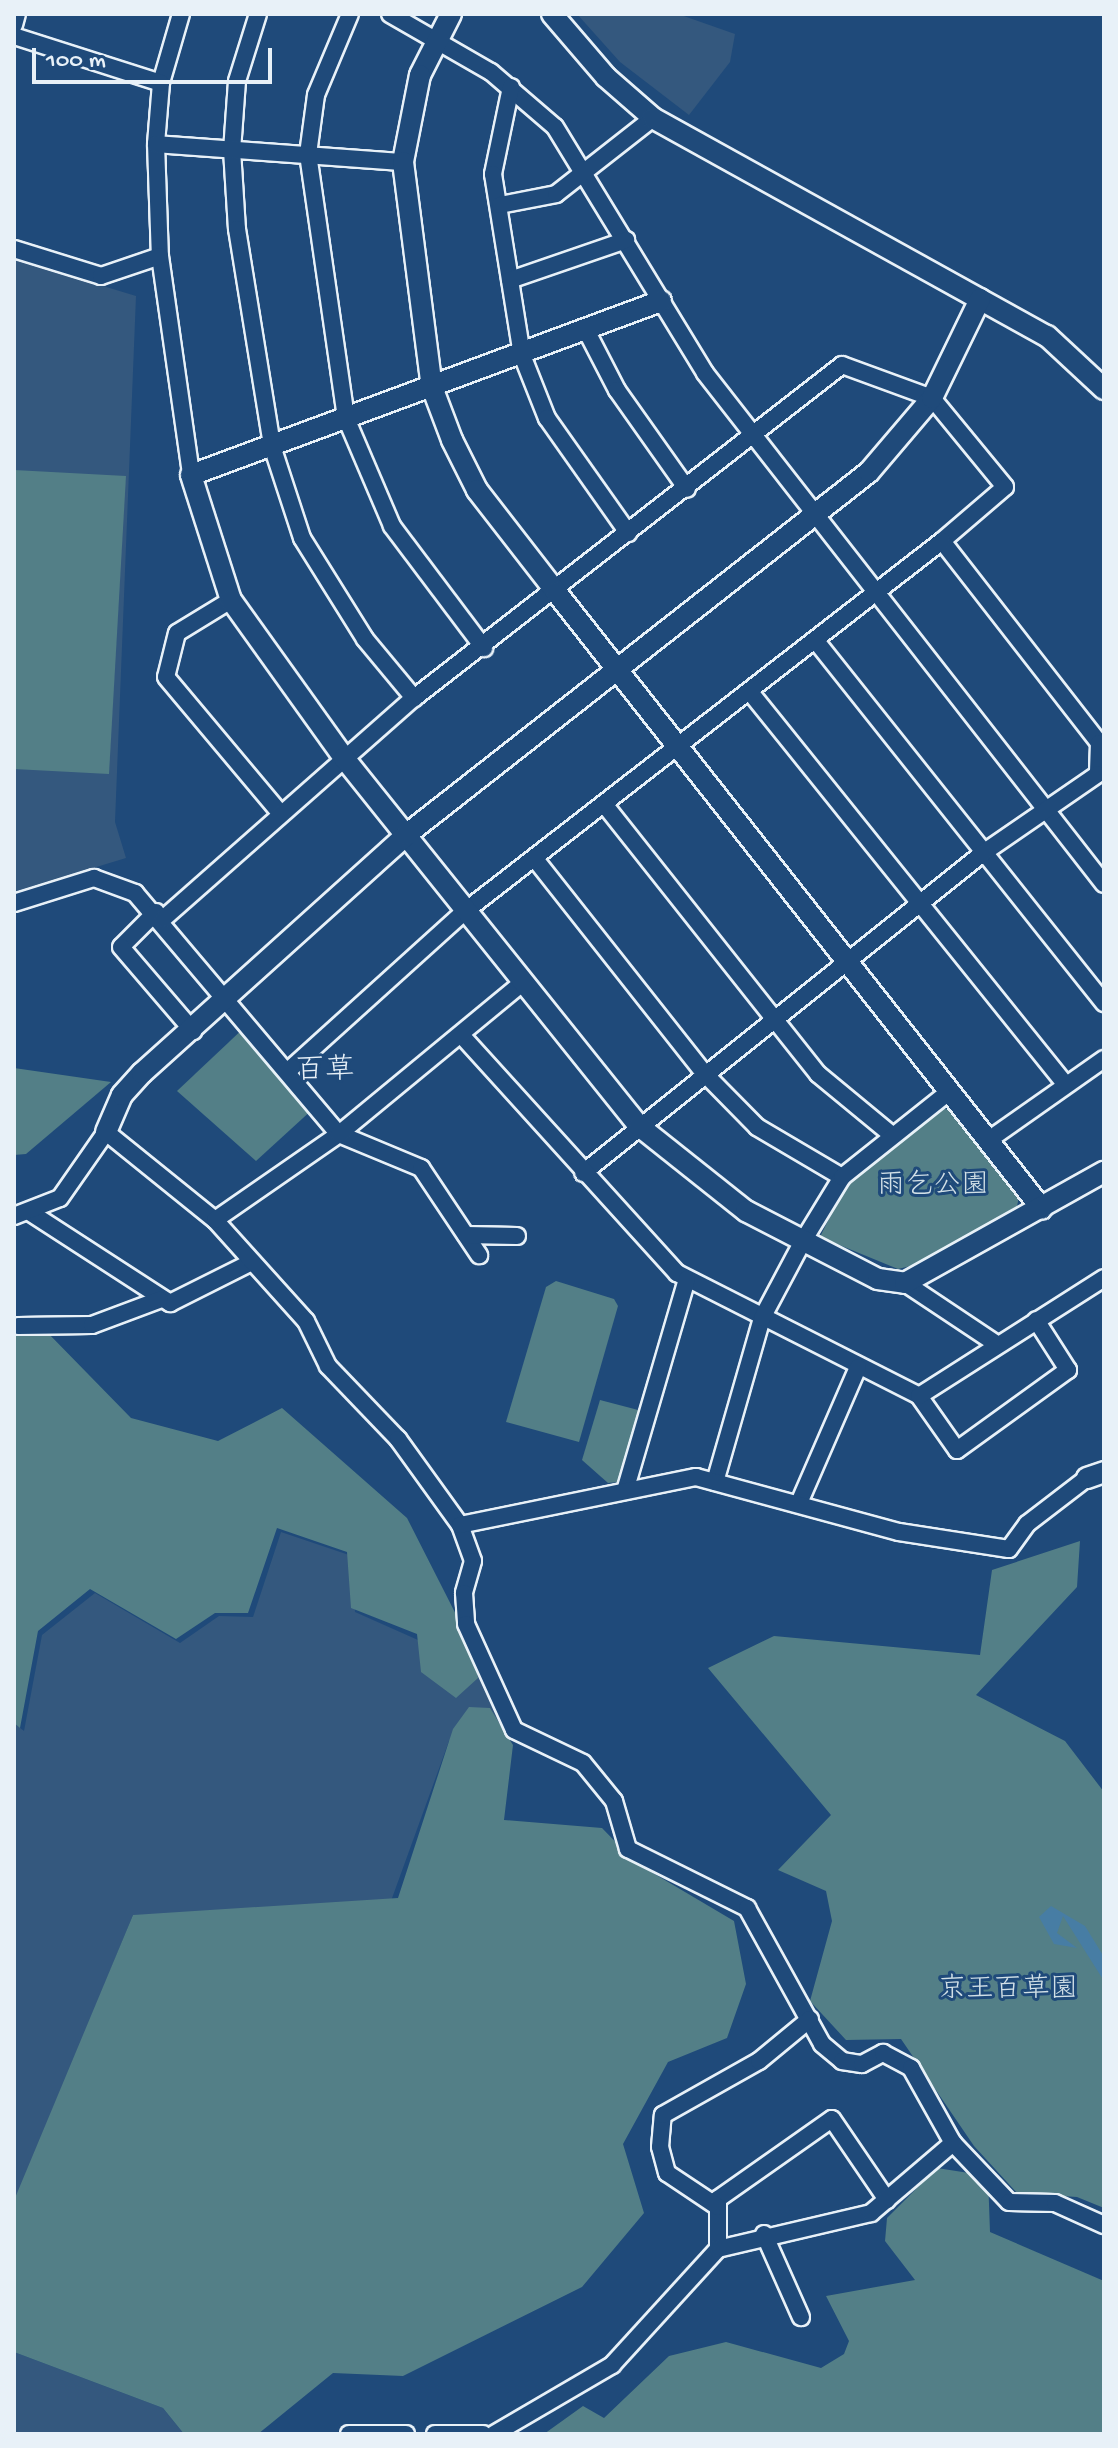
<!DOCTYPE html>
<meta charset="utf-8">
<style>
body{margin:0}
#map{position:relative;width:1118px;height:2448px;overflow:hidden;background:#1f4a7a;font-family:"Gochi Hand","Klee One",sans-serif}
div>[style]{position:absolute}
.built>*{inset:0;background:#34587e}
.green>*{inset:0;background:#537f87}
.water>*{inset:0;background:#477da4}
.roads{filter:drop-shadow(2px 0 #e8f1f8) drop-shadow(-2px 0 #e8f1f8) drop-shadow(0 2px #e8f1f8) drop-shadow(0 -2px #e8f1f8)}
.minor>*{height:16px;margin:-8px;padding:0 8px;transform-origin:8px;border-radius:8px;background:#1f4a7a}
.tertiary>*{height:20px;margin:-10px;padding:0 10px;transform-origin:10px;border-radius:10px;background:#1f4a7a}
span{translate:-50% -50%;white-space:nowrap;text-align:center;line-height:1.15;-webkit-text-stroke:6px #1f4a7a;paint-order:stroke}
.park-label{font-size:28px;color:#d2e0e7}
.neighbourhood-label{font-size:30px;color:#e8f1f8}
.frame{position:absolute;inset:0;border:16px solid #e8f1f8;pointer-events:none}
.scale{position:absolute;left:32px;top:48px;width:240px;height:36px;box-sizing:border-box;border:4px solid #e8f1f8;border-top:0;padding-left:10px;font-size:24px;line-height:28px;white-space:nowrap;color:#e8f1f8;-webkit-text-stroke:6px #1f4a7a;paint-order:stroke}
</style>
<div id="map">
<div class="built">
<div style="clip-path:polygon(577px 14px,678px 14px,735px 34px,730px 62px,689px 115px,620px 62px)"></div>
<div style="clip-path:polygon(14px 259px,136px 296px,115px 822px,126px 858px,14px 892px)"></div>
<div style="clip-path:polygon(281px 1532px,352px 1556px,355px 1612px,481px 1668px,499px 1720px,478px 1748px,449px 1741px,387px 1912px,133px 1915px,14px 2205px,14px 1723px,24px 1731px,42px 1635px,95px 1593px,180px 1643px,219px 1616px,253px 1617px)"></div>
<div style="clip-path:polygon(14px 2352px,163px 2408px,184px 2434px,14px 2434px)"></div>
</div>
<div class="green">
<div style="clip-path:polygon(14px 470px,126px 476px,109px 774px,14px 769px)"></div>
<div style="clip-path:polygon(247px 1025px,314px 1108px,256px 1161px,177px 1091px)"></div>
<div style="clip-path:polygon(14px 1068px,111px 1082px,26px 1154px,14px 1155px)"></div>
<div style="clip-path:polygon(939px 1108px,951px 1110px,1019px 1197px,1017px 1206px,919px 1264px,898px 1269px,820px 1237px,845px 1186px)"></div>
<div style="clip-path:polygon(556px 1281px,614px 1299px,618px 1306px,579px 1442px,506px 1422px,546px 1287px)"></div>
<div style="clip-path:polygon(14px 1331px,46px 1331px,131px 1418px,218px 1441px,282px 1408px,407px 1518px,471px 1644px,478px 1678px,456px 1698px,421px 1672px,417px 1634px,351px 1608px,347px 1552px,277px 1528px,248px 1613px,215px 1613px,176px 1639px,90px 1589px,38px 1631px,20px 1728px,14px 1723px)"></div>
<div style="clip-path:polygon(600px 1400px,642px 1411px,618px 1482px,608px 1483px,582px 1460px)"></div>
<div style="clip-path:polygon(1080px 1541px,1077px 1587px,976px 1695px,1065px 1741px,1104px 1792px,1104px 2208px,1077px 2197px,1017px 2193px,974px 2146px,901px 2039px,846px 2040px,810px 2001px,832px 1921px,826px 1891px,778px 1870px,831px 1815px,708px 1668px,774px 1636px,980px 1655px,992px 1570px)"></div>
<div style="clip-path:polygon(469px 1707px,490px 1708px,513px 1745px,504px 1820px,602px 1828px,636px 1863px,734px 1921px,746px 1984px,727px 2038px,668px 2062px,623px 2144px,644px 2213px,582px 2287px,403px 2376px,333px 2373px,258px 2434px,184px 2434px,163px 2408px,14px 2352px,15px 2198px,133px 1915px,398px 1898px,453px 1729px)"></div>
<div style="clip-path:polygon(937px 2168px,988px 2176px,990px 2232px,1104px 2281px,1104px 2434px,544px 2434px,583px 2406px,604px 2418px,669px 2356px,726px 2342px,821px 2368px,844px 2354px,849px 2341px,826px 2296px,915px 2280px,885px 2241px,887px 2218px)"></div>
</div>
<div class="water">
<div style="clip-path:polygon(1051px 1906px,1085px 1926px,1104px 1957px,1104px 1981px,1063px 1916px,1057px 1933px,1077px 1948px,1054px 1944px,1039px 1917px)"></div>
</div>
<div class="roads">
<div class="minor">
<div style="left:181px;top:14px;width:72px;rotate:106.2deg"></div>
<div style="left:161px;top:83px;width:61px;rotate:94.7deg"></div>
<div style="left:156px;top:144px;width:112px;rotate:88deg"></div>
<div style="left:160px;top:256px;width:221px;rotate:81.9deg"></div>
<div style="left:258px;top:14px;width:70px;rotate:107.4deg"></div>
<div style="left:237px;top:81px;width:69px;rotate:94.1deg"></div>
<div style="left:232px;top:150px;width:79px;rotate:86.4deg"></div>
<div style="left:237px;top:229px;width:220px;rotate:80.8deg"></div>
<div style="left:272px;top:446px;width:97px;rotate:71.9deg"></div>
<div style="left:302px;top:538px;width:119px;rotate:58deg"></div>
<div style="left:365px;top:639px;width:77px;rotate:50.3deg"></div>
<div style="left:350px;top:14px;width:88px;rotate:112.8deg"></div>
<div style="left:316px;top:95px;width:60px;rotate:97.7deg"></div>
<div style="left:308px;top:154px;width:267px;rotate:81.8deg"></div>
<div style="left:346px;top:418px;width:117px;rotate:66.9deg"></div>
<div style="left:392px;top:526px;width:153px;rotate:53deg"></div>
<div style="left:390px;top:14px;width:116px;rotate:29.9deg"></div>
<div style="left:491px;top:72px;width:84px;rotate:40.7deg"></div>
<div style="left:555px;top:127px;width:288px;rotate:58.6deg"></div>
<div style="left:705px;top:373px;width:648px;rotate:52.02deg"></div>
<div style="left:14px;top:25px;width:11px;rotate:-75deg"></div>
<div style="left:14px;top:36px;width:154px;rotate:17.7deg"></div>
<div style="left:511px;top:87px;width:89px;rotate:101.7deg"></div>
<div style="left:493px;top:174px;width:183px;rotate:80.9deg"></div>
<div style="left:522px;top:355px;width:68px;rotate:68.4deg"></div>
<div style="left:547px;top:418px;width:141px;rotate:54.8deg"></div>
<div style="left:156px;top:144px;width:248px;rotate:4.2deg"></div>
<div style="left:500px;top:205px;width:57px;rotate:-11.1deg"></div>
<div style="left:556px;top:194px;width:123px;rotate:-38.1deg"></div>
<div style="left:14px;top:249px;width:91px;rotate:17.2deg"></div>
<div style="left:101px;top:276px;width:62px;rotate:-18.7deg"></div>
<div style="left:510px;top:280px;width:123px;rotate:-19deg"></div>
<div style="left:586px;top:330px;width:68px;rotate:62.7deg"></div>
<div style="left:617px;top:390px;width:121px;rotate:54.7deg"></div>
<div style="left:231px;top:600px;width:63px;rotate:148.6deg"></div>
<div style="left:177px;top:633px;width:45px;rotate:104deg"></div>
<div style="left:166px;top:677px;width:179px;rotate:50deg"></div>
<div style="left:816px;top:641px;width:463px;rotate:51.5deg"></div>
<div style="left:750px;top:692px;width:504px;rotate:51.2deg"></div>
<div style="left:604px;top:804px;width:345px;rotate:51.6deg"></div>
<div style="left:818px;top:1074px;width:96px;rotate:39.5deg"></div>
<div style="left:535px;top:859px;width:273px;rotate:51.7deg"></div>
<div style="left:704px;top:1073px;width:76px;rotate:45.5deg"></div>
<div style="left:757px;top:1127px;width:99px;rotate:30.5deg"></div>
<div style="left:14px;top:903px;width:84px;rotate:-17.4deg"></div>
<div style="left:94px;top:878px;width:44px;rotate:20.1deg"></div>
<div style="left:135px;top:893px;width:316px;rotate:49.8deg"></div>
<div style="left:339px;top:1134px;width:89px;rotate:22.5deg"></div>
<div style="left:421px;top:1168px;width:105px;rotate:56.3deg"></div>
<div style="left:156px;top:912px;width:49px;rotate:135deg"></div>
<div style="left:121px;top:947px;width:111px;rotate:49.4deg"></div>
<div style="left:163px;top:919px;width:334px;rotate:-41.4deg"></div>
<div style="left:414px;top:698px;width:542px;rotate:-37.88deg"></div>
<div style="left:842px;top:365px;width:96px;rotate:20.1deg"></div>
<div style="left:932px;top:398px;width:115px;rotate:50.6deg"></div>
<div style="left:1005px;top:487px;width:83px;rotate:139.4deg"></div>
<div style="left:942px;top:541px;width:256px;rotate:52.1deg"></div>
<div style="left:1099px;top:743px;width:31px;rotate:92deg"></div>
<div style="left:1098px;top:774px;width:140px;rotate:145.5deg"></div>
<div style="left:983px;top:853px;width:512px;rotate:141.34deg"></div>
<div style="left:463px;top:1037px;width:319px;rotate:47.8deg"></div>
<div style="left:677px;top:1273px;width:271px;rotate:26.9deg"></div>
<div style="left:919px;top:1396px;width:66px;rotate:54.9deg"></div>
<div style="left:957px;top:1450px;width:137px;rotate:-35.8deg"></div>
<div style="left:1068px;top:1370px;width:59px;rotate:-122.6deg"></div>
<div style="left:288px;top:1071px;width:237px;rotate:-42.1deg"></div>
<div style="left:464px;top:912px;width:605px;rotate:-37.82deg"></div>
<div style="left:990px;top:1139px;width:139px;rotate:-35.1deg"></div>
<div style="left:31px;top:1213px;width:166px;rotate:32.9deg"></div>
<div style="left:170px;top:1303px;width:89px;rotate:-26.6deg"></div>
<div style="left:14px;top:1216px;width:49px;rotate:-21.4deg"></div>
<div style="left:60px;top:1198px;width:80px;rotate:-55.1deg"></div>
<div style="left:106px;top:1132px;width:140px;rotate:38.9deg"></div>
<div style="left:215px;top:1220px;width:136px;rotate:48deg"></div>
<div style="left:306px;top:1321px;width:50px;rotate:63.9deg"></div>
<div style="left:328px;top:1366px;width:101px;rotate:46.2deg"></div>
<div style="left:398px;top:1439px;width:106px;rotate:54.2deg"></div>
<div style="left:460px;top:1525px;width:38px;rotate:70deg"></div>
<div style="left:473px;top:1561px;width:33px;rotate:106deg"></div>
<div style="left:464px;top:1593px;width:31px;rotate:86deg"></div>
<div style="left:466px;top:1624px;width:116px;rotate:65.6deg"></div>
<div style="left:514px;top:1730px;width:76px;rotate:25.6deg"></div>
<div style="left:583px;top:1763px;width:49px;rotate:50.8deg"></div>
<div style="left:614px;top:1801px;width:50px;rotate:73.7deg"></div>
<div style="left:628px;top:1849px;width:133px;rotate:26.4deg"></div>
<div style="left:747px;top:1908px;width:155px;rotate:61.1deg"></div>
<div style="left:822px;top:2044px;width:26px;rotate:40deg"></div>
<div style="left:842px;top:2061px;width:20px;rotate:9deg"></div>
<div style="left:862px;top:2064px;width:24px;rotate:-28deg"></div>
<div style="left:883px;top:2053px;width:32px;rotate:28deg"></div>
<div style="left:911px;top:2068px;width:86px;rotate:60.8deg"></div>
<div style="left:953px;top:2143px;width:81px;rotate:46.5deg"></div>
<div style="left:1009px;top:2202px;width:46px;rotate:1.2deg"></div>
<div style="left:1055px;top:2203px;width:54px;rotate:24.2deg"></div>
<div style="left:215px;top:1220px;width:151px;rotate:-34.7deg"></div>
<div style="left:339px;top:1134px;width:236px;rotate:-39.5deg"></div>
<div style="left:466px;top:1235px;width:51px;rotate:1.1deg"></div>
<div style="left:905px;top:1283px;width:108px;rotate:33.7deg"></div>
<div style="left:18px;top:1326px;width:74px;rotate:-0.8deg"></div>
<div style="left:92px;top:1325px;width:72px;rotate:-20.5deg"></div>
<div style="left:919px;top:1396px;width:219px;rotate:-32.5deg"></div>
<div style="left:715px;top:1482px;width:171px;rotate:-74deg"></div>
<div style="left:762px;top:1318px;width:87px;rotate:-62deg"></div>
<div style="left:803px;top:1241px;width:75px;rotate:-58.6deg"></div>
<div style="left:842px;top:1177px;width:138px;rotate:-38.5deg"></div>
<div style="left:625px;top:1491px;width:221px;rotate:-73.7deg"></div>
<div style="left:799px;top:1503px;width:148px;rotate:-66.5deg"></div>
<div style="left:460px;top:1525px;width:241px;rotate:-11.5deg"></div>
<div style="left:696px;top:1477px;width:210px;rotate:15.2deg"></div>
<div style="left:899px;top:1532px;width:111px;rotate:8.8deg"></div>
<div style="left:1009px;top:1549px;width:31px;rotate:-54deg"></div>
<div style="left:1027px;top:1524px;width:76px;rotate:-37.5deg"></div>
<div style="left:718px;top:2207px;width:8px;rotate:-90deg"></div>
<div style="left:718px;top:2199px;width:139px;rotate:-35.1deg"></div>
<div style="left:832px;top:2119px;width:98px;rotate:55.8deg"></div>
<div style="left:764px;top:2234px;width:91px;rotate:66deg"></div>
<div style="left:718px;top:2249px;width:42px;rotate:-90deg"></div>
<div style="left:718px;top:2207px;width:61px;rotate:-146.3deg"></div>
<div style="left:667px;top:2173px;width:27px;rotate:-105deg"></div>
<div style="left:660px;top:2147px;width:32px;rotate:-85deg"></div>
<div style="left:663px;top:2115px;width:110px;rotate:-29.4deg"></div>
<div style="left:759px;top:2061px;width:66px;rotate:-39.5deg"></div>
<div style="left:349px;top:2434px;width:57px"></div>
<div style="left:435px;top:2434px;width:48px"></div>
<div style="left:494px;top:2434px;width:137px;rotate:-30.3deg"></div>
<div style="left:612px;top:2365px;width:157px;rotate:-47.6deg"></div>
<div style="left:718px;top:2249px;width:157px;rotate:-13.2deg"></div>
<div style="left:871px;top:2213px;width:108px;rotate:-40.5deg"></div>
</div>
<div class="tertiary">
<div style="left:451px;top:14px;width:68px;rotate:116.9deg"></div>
<div style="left:420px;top:75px;width:89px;rotate:101.1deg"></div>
<div style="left:403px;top:162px;width:227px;rotate:82.7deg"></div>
<div style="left:432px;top:387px;width:57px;rotate:69.3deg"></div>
<div style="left:452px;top:440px;width:56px;rotate:63.4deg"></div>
<div style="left:477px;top:490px;width:129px;rotate:52.2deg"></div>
<div style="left:556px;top:592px;width:785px;rotate:51.77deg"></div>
<div style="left:552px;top:14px;width:83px;rotate:49.4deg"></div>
<div style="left:606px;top:77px;width:62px;rotate:41.1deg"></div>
<div style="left:653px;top:118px;width:450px;rotate:29deg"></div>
<div style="left:1047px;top:336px;width:78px;rotate:42.9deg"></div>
<div style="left:661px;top:301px;width:501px;rotate:159.68deg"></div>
<div style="left:191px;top:475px;width:131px;rotate:72.3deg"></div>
<div style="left:231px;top:600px;width:194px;rotate:54.4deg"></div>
<div style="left:344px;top:758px;width:472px;rotate:51.3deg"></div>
<div style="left:639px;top:1126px;width:137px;rotate:38.5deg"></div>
<div style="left:746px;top:1211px;width:148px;rotate:27.3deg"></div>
<div style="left:878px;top:1279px;width:27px;rotate:8deg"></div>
<div style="left:905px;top:1283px;width:228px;rotate:-29.2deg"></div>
<div style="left:106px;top:1132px;width:40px;rotate:-66.6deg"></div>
<div style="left:122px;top:1095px;width:30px;rotate:-48deg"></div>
<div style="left:142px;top:1073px;width:355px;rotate:-42deg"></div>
<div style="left:406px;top:835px;width:588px;rotate:-38.1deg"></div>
<div style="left:869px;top:472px;width:97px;rotate:-49.6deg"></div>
<div style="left:932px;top:398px;width:110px;rotate:-64.1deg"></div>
<div style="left:1087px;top:1478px;width:18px;rotate:-19deg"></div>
</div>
</div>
<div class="park-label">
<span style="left:933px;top:1187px">雨乞公園</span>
<span style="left:1008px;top:1991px">京王百草園</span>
</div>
<div class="neighbourhood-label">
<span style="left:325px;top:1073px">百草</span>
</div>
<div class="frame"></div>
<div class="scale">100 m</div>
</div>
